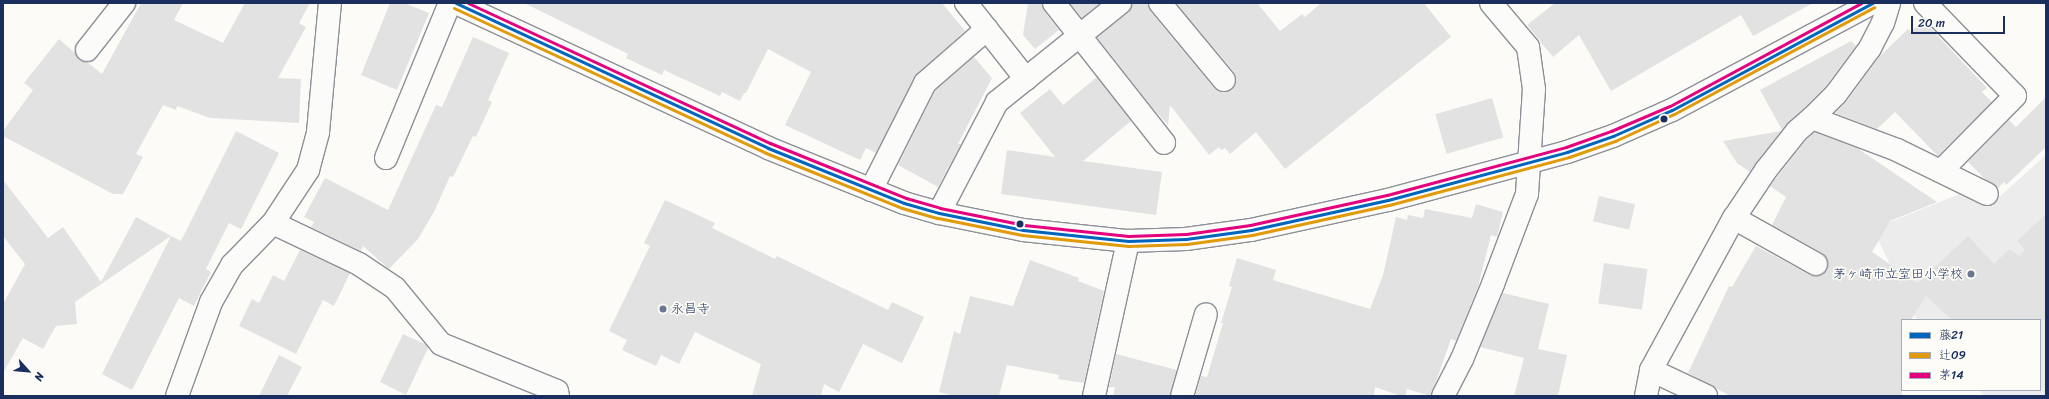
<!DOCTYPE html>
<meta charset="utf-8">
<style>
body{margin:0}
#map{position:relative;width:2049px;height:399px;overflow:hidden;background:#fcfbf8;font-family:Sriracha,"Klee One",sans-serif}
div>[style]{position:absolute}
.built>*{inset:0;background:#ebeceb}
.building>*{inset:0;background:#e2e2e2;transform-origin:0 0}
.roads{filter:drop-shadow(1px 0 #8c9097) drop-shadow(-1px 0 #8c9097) drop-shadow(0 1px #8c9097) drop-shadow(0 -1px #8c9097)}
.minor>*{height:22px;margin:-11px;padding:0 11px;transform-origin:11px;border-radius:11px;background:#fbfbf9}
.bus-1>*{height:3px;margin:-1.5px;padding:0 1.5px;transform-origin:1.5px;border-radius:1.5px;background:#0065bd}
.bus-2>*{height:3px;margin:-1.5px;padding:0 1.5px;transform-origin:1.5px;border-radius:1.5px;background:#e19a09}
.bus-3>*{height:3px;margin:-1.5px;padding:0 1.5px;transform-origin:1.5px;border-radius:1.5px;background:#e5007d}
.dots>*{width:11px;height:11px;translate:-50% -50%;box-sizing:border-box;border:2px solid #fdfcf7;border-radius:50%}
span{translate:-50% -50%;white-space:nowrap;text-align:center;line-height:1.15;-webkit-text-stroke:3.5px #fdfcf7;paint-order:stroke}
.poi-label{font-size:13px;color:#1b2f5e}
.right{translate:-100% -50%;text-align:right}
.left{translate:0 -50%;text-align:left}
.frame{position:absolute;inset:0;border:4px solid #1b2f5e;pointer-events:none}
.legend{position:absolute;left:1901px;top:319px;width:140px;height:72px;box-sizing:border-box;background:#fdfcf7;border:1px solid #a3aaba;margin:0;padding:5px 7px;list-style:none;font-size:12px;color:#1b2f5e}
.legend li{display:flex;align-items:center;gap:8px;height:20px}
.legend b{width:20px;border:1px solid #a3aaba}
.north{position:absolute;left:8px;top:351px;width:40px;height:40px;-webkit-text-stroke:3px #fdfcf7;paint-order:stroke;rotate:117deg;font-size:11px;font-weight:700;line-height:16px;text-align:center;color:#1b2f5e}
.north::after{content:'';display:block;margin:auto;width:14px;height:18px;background:#1b2f5e;clip-path:polygon(50% 0,100% 100%,50% 72%,0 100%)}
.scale{position:absolute;left:1911px;top:16px;width:94px;height:18px;box-sizing:border-box;border:2px solid #1b2f5e;border-top:0;padding-left:5px;font-size:12px;line-height:14px;white-space:nowrap;color:#1b2f5e;-webkit-text-stroke:3px #fdfcf7;paint-order:stroke}
</style>
<div id="map">
<div class="built">
<div style="clip-path:polygon(2046px 155px,2046px 396px,1984px 396px,1979px 390px,2040px 390px,2040px 320px,1917px 320px,1873px 229px,1962px 193px,1976px 202px,1996px 200px)"></div>
</div>
<div class="building">
<div style="clip-path:polygon(141px 3px,183px 3px,174px 20px,223px 43px,245px 3px,310px 3px,299px 23px,306px 27px,278px 78px,301px 79px,299px 123px,210px 118px,177px 106px,176px 110px,163px 105px,136px 154px,143px 157px,123px 194px,113px 194px,3px 136px,3px 131px,33px 90px,24px 83px,59px 39px,75px 53px,79px 60px,87px 62px,102px 74px)"></div>
<div style="clip-path:polygon(390px 3px,404px 3px,429px 13px,397px 90px,361px 75px)"></div>
<div style="clip-path:polygon(524px 3px,942px 3px,965px 31px,917px 74px,876px 153px,866px 148px,860px 160px,785px 125px,811px 72px,768px 49px,746px 93px,744px 93px,740px 101px,722px 92px,720px 96px,664px 70px,662px 75px,626px 58px,628px 54px)"></div>
<div style="clip-path:polygon(1028px 3px,1042px 3px,1044px 11px,1059px 30px,1035px 49px,1023px 35px)"></div>
<div style="clip-path:polygon(1070px 3px,1100px 3px,1082px 18px)"></div>
<div style="clip-path:polygon(1132px 3px,1148px 3px,1150px 11px,1214px 88px,1220px 92px,1226px 92px,1232px 89px,1236px 84px,1236px 78px,1234px 72px,1176px 3px,1257px 3px,1280px 31px,1302px 14px,1305px 17px,1321px 3px,1424px 3px,1451px 37px,1285px 169px,1256px 132px,1230px 154px,1225px 148px,1221px 150px,1219px 147px,1209px 155px,1170px 105px,1168px 125px,1151px 106px,1097px 37px,1128px 13px)"></div>
<div style="clip-path:polygon(1555px 3px,1813px 3px,1753px 36px,1741px 15px,1611px 91px,1579px 35px,1553px 57px,1527px 25px)"></div>
<div style="clip-path:polygon(1923px 20px,1987px 88px,1982px 92px,1992px 102px,1938px 156px,1895px 112px,1877px 129px,1835px 113px,1846px 102px,1880px 56px,1908px 29px,1911px 32px)"></div>
<div style="clip-path:polygon(473px 37px,509px 53px,488px 100px,492px 102px,476px 137px,473px 136px,453px 177px,450px 176px,435px 210px,418px 239px,389px 269px,363px 246px,361px 251px,311px 227px,314px 222px,304px 217px,325px 178px,388px 210px,436px 105px,442px 107px)"></div>
<div style="clip-path:polygon(1851px 41px,1856px 46px,1826px 86px,1782px 130px,1760px 90px)"></div>
<div style="clip-path:polygon(974px 57px,992px 78px,958px 144px,961px 144px,938px 187px,898px 165px,935px 91px)"></div>
<div style="clip-path:polygon(1097px 77px,1131px 121px,1083px 161px,1162px 172px,1156px 215px,1001px 194px,1007px 150px,1055px 157px,1020px 113px,1050px 89px,1063px 105px)"></div>
<div style="clip-path:polygon(2046px 97px,2046px 147px,2006px 185px,2004px 182px,1998px 188px,1985px 179px,1968px 162px,2009px 120px,2016px 127px)"></div>
<div style="left:1492px;top:98px;width:41px;height:59px;rotate:74deg"></div>
<div style="clip-path:polygon(236px 131px,279px 153px,241px 229px,229px 223px,206px 269px,211px 272px,194px 306px,179px 298px,132px 390px,102px 374px,171px 236px,181px 241px)"></div>
<div style="clip-path:polygon(1781px 131px,1750px 172px,1737px 163px,1723px 141px)"></div>
<div style="clip-path:polygon(1815px 132px,1857px 148px,1937px 202px,1890px 221px,1872px 252px,1918px 283px,1968px 236px,1994px 264px,2009px 249px,2019px 256px,2025px 249px,2017px 241px,2046px 214px,2046px 320px,1952px 320px,1926px 296px,1911px 320px,1902px 320px,1902px 396px,1730px 396px,1688px 373px,1729px 286px,1732px 287px,1756px 246px,1810px 275px,1816px 276px,1822px 275px,1827px 270px,1828px 264px,1827px 258px,1822px 253px,1772px 225px,1786px 197px,1770px 186px,1806px 140px)"></div>
<div style="clip-path:polygon(3px 180px,48px 238px,63px 227px,101px 282px,136px 217px,171px 236px,75px 302px,77px 324px,56px 326px,43px 349px,23px 338px,3px 373px,3px 304px,25px 264px,3px 236px)"></div>
<div style="left:1599px;top:196px;width:37px;height:26px;rotate:13deg"></div>
<div style="clip-path:polygon(665px 200px,715px 223px,712px 228px,775px 259px,777px 256px,888px 310px,892px 302px,924px 317px,902px 363px,863px 344px,839px 392px,824px 384px,821px 396px,752px 396px,761px 364px,695px 332px,679px 364px,661px 355px,656px 366px,622px 350px,627px 340px,609px 331px,650px 246px,644px 243px)"></div>
<div style="clip-path:polygon(1476px 204px,1503px 212px,1497px 237px,1491px 235px,1478px 287px,1456px 341px,1451px 339px,1431px 396px,1407px 389px,1405px 396px,1401px 396px,1375px 387px,1374px 396px,1195px 396px,1201px 376px,1207px 377px,1223px 323px,1221px 323px,1232px 287px,1229px 286px,1237px 258px,1276px 270px,1273px 280px,1370px 309px,1383px 275px,1396px 217px,1407px 220px,1408px 215px,1423px 218px,1425px 209px,1472px 218px)"></div>
<div style="clip-path:polygon(300px 250px,350px 273px,334px 306px,323px 300px,296px 354px,239px 326px,252px 299px,259px 303px,273px 275px,284px 281px)"></div>
<div style="clip-path:polygon(1030px 260px,1079px 278px,1078px 281px,1104px 291px,1084px 383px,1058px 379px,1059px 375px,1007px 365px,999px 396px,955px 396px,939px 392px,954px 331px,960px 334px,970px 296px,1013px 306px)"></div>
<div style="left:1604px;top:263px;width:44px;height:41px;rotate:8deg"></div>
<div style="clip-path:polygon(1503px 293px,1549px 304px,1538px 349px,1567px 355px,1558px 396px,1514px 396px,1524px 358px,1480px 347px)"></div>
<div style="clip-path:polygon(403px 334px,425px 344px,428px 348px,406px 395px,380px 382px)"></div>
<div style="clip-path:polygon(1116px 354px,1177px 370px,1170px 396px,1113px 396px,1115px 387px,1109px 387px)"></div>
<div style="clip-path:polygon(279px 355px,302px 367px,287px 396px,259px 396px)"></div>
</div>
<div class="roads">
<div class="minor">
<div style="left:456px;top:3px;width:344px;rotate:24.9deg"></div>
<div style="left:768px;top:148px;width:147px;rotate:22deg"></div>
<div style="left:904px;top:203px;width:36px;rotate:16deg"></div>
<div style="left:939px;top:213px;width:86px;rotate:11.4deg"></div>
<div style="left:1023px;top:230px;width:106px;rotate:6deg"></div>
<div style="left:1128px;top:241px;width:58px;rotate:-2deg"></div>
<div style="left:1186px;top:239px;width:66px;rotate:-7.9deg"></div>
<div style="left:1251px;top:230px;width:140px;rotate:-12.4deg"></div>
<div style="left:1388px;top:200px;width:185px;rotate:-15deg"></div>
<div style="left:1567px;top:152px;width:49px;rotate:-19.2deg"></div>
<div style="left:1613px;top:136px;width:64px;rotate:-23.8deg"></div>
<div style="left:1672px;top:110px;width:227px;rotate:-28.1deg"></div>
<div style="left:966px;top:3px;width:97px;rotate:51.7deg"></div>
<div style="left:1054px;top:3px;width:178px;rotate:51.8deg"></div>
<div style="left:1160px;top:3px;width:100px;rotate:50.3deg"></div>
<div style="left:1925px;top:3px;width:129px;rotate:45.9deg"></div>
<div style="left:2015px;top:96px;width:105px;rotate:134.6deg"></div>
<div style="left:87px;top:50px;width:60px;rotate:-51.8deg"></div>
<div style="left:1812px;top:118px;width:91px;rotate:20.6deg"></div>
<div style="left:1897px;top:150px;width:100px;rotate:26.1deg"></div>
<div style="left:386px;top:158px;width:168px;rotate:-67.6deg"></div>
<div style="left:871px;top:190px;width:120px;rotate:-63.2deg"></div>
<div style="left:925px;top:83px;width:82px;rotate:-41.1deg"></div>
<div style="left:939px;top:213px;width:125px;rotate:-62.4deg"></div>
<div style="left:997px;top:102px;width:158px;rotate:-38.8deg"></div>
<div style="left:1734px;top:218px;width:94px;rotate:29.3deg"></div>
<div style="left:273px;top:223px;width:95px;rotate:25.5deg"></div>
<div style="left:359px;top:264px;width:43px;rotate:33.7deg"></div>
<div style="left:395px;top:288px;width:72px;rotate:50.6deg"></div>
<div style="left:441px;top:344px;width:125px;rotate:22.1deg"></div>
<div style="left:557px;top:391px;width:5px;rotate:79deg"></div>
<div style="left:1651px;top:370px;width:61px;rotate:25.3deg"></div>
<div style="left:177px;top:396px;width:100px;rotate:-70.1deg"></div>
<div style="left:211px;top:302px;width:43px;rotate:-60.4deg"></div>
<div style="left:232px;top:265px;width:59px;rotate:-45.7deg"></div>
<div style="left:273px;top:223px;width:64px;rotate:-56.6deg"></div>
<div style="left:308px;top:170px;width:39px;rotate:-75deg"></div>
<div style="left:318px;top:132px;width:130px;rotate:-84.7deg"></div>
<div style="left:1094px;top:396px;width:159px;rotate:-77.6deg"></div>
<div style="left:1182px;top:396px;width:85px;rotate:-73.7deg"></div>
<div style="left:1443px;top:396px;width:42px;rotate:-62.8deg"></div>
<div style="left:1462px;top:359px;width:81px;rotate:-67.5deg"></div>
<div style="left:1493px;top:284px;width:96px;rotate:-69.3deg"></div>
<div style="left:1527px;top:194px;width:105px;rotate:-86.2deg"></div>
<div style="left:1534px;top:89px;width:42px;rotate:-98.1deg"></div>
<div style="left:1528px;top:47px;width:57px;rotate:-130.1deg"></div>
<div style="left:1646px;top:396px;width:26px;rotate:-79deg"></div>
<div style="left:1651px;top:370px;width:173px;rotate:-61.4deg"></div>
<div style="left:1734px;top:218px;width:58px;rotate:-56.3deg"></div>
<div style="left:1766px;top:170px;width:50px;rotate:-51.5deg"></div>
<div style="left:1797px;top:131px;width:20px;rotate:-41deg"></div>
<div style="left:1812px;top:118px;width:34px;rotate:-45deg"></div>
<div style="left:1836px;top:94px;width:57px;rotate:-53.5deg"></div>
<div style="left:1870px;top:48px;width:28px;rotate:-63deg"></div>
<div style="left:1883px;top:23px;width:21px;rotate:-73deg"></div>
</div>
</div>
<div class="bus-1">
<div style="left:456px;top:3px;width:344px;rotate:24.9deg"></div>
<div style="left:768px;top:148px;width:147px;rotate:22deg"></div>
<div style="left:904px;top:203px;width:36px;rotate:16deg"></div>
<div style="left:939px;top:213px;width:86px;rotate:11.4deg"></div>
<div style="left:1023px;top:230px;width:106px;rotate:6deg"></div>
<div style="left:1128px;top:241px;width:58px;rotate:-2deg"></div>
<div style="left:1186px;top:239px;width:66px;rotate:-7.9deg"></div>
<div style="left:1251px;top:230px;width:140px;rotate:-12.4deg"></div>
<div style="left:1388px;top:200px;width:185px;rotate:-15deg"></div>
<div style="left:1567px;top:152px;width:49px;rotate:-19.2deg"></div>
<div style="left:1613px;top:136px;width:64px;rotate:-23.8deg"></div>
<div style="left:1672px;top:110px;width:227px;rotate:-28.1deg"></div>
</div>
<div class="bus-2">
<div style="left:454px;top:8px;width:344px;rotate:24.9deg"></div>
<div style="left:766px;top:153px;width:147px;rotate:22deg"></div>
<div style="left:902px;top:208px;width:37px;rotate:16deg"></div>
<div style="left:938px;top:218px;width:86px;rotate:11.4deg"></div>
<div style="left:1022px;top:235px;width:107px;rotate:5.9deg"></div>
<div style="left:1128px;top:246px;width:59px;rotate:-1.9deg"></div>
<div style="left:1187px;top:244px;width:66px;rotate:-7.9deg"></div>
<div style="left:1252px;top:235px;width:140px;rotate:-12.4deg"></div>
<div style="left:1389px;top:205px;width:186px;rotate:-14.9deg"></div>
<div style="left:1569px;top:157px;width:49px;rotate:-19.2deg"></div>
<div style="left:1615px;top:141px;width:65px;rotate:-24.6deg"></div>
<div style="left:1674px;top:114px;width:227px;rotate:-28.1deg"></div>
</div>
<div class="bus-3">
<div style="left:468px;top:3px;width:333px;rotate:24.9deg"></div>
<div style="left:770px;top:143px;width:147px;rotate:22deg"></div>
<div style="left:906px;top:198px;width:35px;rotate:16deg"></div>
<div style="left:940px;top:208px;width:86px;rotate:11.4deg"></div>
<div style="left:1024px;top:225px;width:105px;rotate:6deg"></div>
<div style="left:1128px;top:236px;width:58px;rotate:-2deg"></div>
<div style="left:1186px;top:234px;width:65px;rotate:-8deg"></div>
<div style="left:1250px;top:225px;width:140px;rotate:-12.4deg"></div>
<div style="left:1387px;top:195px;width:185px;rotate:-15deg"></div>
<div style="left:1566px;top:147px;width:48px;rotate:-19.6deg"></div>
<div style="left:1611px;top:131px;width:64px;rotate:-23deg"></div>
<div style="left:1670px;top:106px;width:217px;rotate:-28.3deg"></div>
</div>
<div class="dots">
<div style="left:1664px;top:119px;background:#1b2f5e"></div>
<div style="left:1020px;top:224px;background:#1b2f5e"></div>
<div style="left:1971px;top:274px;background:#6a7694"></div>
<div style="left:663px;top:309px;background:#6a7694"></div>
</div>
<div class="poi-label">
<span class="right" style="left:1963px;top:274px">茅ヶ崎市立室田小学校</span>
<span class="left" style="left:671px;top:309px">永昌寺</span>
</div>
<div class="frame"></div>
<ul class="legend">
<li><b style="height:5px;background:#0065bd"></b>藤21</li>
<li><b style="height:5px;background:#e19a09"></b>辻09</li>
<li><b style="height:5px;background:#e5007d"></b>茅14</li>
</ul>
<div class="north">N</div>
<div class="scale">20 m</div>
</div>
